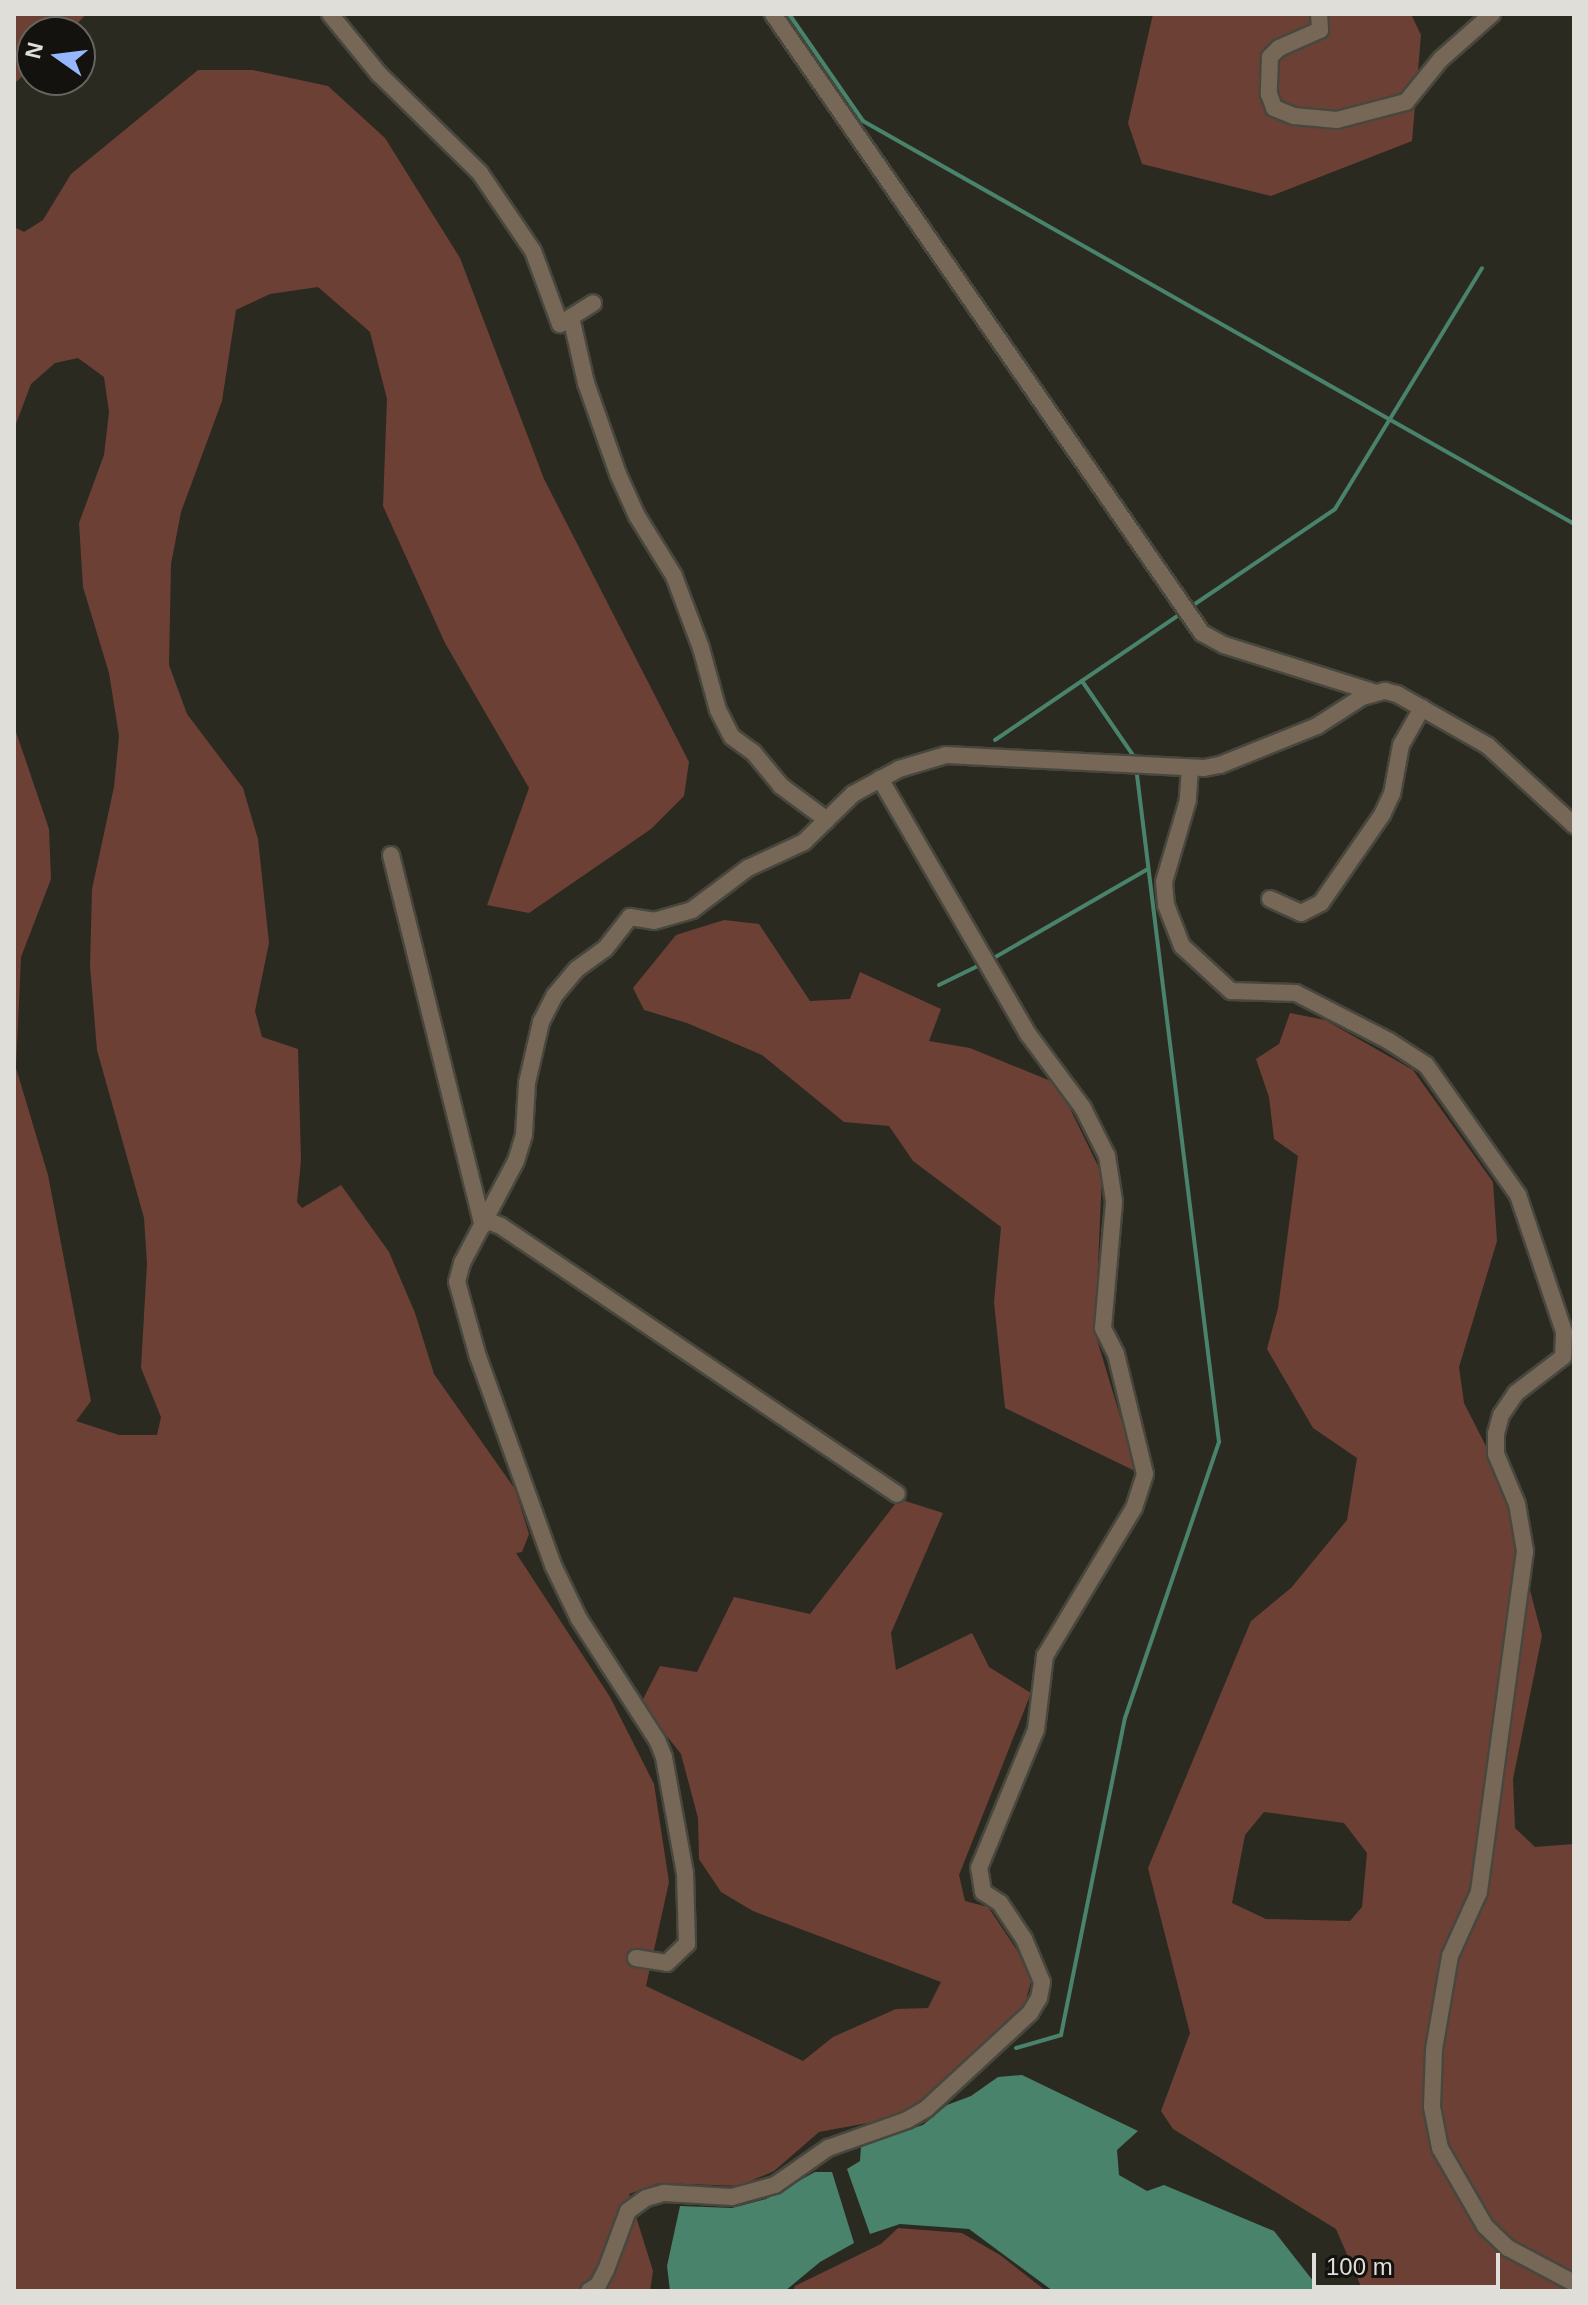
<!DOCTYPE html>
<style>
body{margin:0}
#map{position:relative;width:1588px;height:2305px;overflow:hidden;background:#2b2a21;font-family:Arial,sans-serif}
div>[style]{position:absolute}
.green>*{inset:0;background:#6c4035}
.water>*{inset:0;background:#49836c}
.stream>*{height:4px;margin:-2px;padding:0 2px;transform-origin:2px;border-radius:2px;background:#49836c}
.roads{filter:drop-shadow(2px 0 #48473e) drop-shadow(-2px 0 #48473e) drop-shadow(0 2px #48473e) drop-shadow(0 -2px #48473e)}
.minor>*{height:16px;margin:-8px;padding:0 8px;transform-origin:8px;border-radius:8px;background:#766756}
span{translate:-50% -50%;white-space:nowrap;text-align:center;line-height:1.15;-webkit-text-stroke:8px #13120e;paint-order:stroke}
.frame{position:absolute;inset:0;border:16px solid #dfded8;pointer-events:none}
.north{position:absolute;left:16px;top:16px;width:80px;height:80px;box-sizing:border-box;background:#13120e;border:2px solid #65645f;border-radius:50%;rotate:284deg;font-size:22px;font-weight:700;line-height:32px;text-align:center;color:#dfded8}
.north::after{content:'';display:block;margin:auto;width:28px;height:36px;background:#96b6fd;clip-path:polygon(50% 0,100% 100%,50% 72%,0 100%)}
.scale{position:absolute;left:1312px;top:2253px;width:188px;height:36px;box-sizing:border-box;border:4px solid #dfded8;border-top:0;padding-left:10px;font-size:24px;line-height:28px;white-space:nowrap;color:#dfded8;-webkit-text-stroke:6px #13120e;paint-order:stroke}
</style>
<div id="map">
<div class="green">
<div style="clip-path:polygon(14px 14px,86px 14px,70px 32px,32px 32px,32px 67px,14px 84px)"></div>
<div style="clip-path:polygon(1153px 14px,1411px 14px,1421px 35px,1412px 141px,1271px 196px,1142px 164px,1128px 123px)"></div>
<div style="clip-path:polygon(198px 70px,253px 70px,328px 86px,385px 138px,460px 258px,544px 479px,689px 762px,684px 796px,651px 829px,529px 913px,487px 905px,529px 788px,445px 643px,383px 506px,387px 399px,370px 332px,318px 287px,270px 294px,236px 310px,222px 401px,181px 512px,171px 564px,169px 665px,187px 714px,243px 788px,258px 839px,269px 943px,255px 1011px,262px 1037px,298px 1049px,301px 1160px,297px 1202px,302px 1208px,341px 1185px,389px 1252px,415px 1313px,434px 1374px,515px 1489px,529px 1534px,522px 1552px,516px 1553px,610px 1697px,654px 1784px,669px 1882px,646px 1986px,803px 2061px,833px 2037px,896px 2009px,928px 2008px,941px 1982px,753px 1911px,721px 1892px,699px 1859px,698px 1818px,681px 1754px,641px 1703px,660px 1666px,697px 1672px,734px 1597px,810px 1614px,899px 1499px,943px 1513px,891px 1633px,896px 1670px,972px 1633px,989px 1667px,1031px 1693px,959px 1875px,965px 1901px,988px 1907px,1017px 1950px,1031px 1982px,1025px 2004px,920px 2104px,894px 2118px,819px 2132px,774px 2171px,739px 2186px,659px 2183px,629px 2194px,653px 2271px,650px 2291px,14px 2291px,14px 726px,49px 829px,51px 879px,21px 957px,16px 1068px,48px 1175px,91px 1401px,76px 1421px,119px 1435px,157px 1435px,161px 1417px,141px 1368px,147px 1263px,144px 1218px,97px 1050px,90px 966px,92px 889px,114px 787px,119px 736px,109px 673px,83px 587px,79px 523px,104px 455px,109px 412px,104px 377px,78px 358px,55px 363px,31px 384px,14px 429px,14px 227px,24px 232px,43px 220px,71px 174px)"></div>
<div style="clip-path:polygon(724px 920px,759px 924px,810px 1001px,850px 999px,860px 972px,941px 1009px,929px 1041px,970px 1048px,1058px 1084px,1102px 1174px,1095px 1333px,1137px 1472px,1005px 1408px,994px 1302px,1001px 1227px,913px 1161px,889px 1126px,844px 1122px,762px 1055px,687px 1023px,644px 1010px,633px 988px,676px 935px)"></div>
<div style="clip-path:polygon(evenodd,1290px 1013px,1325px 1020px,1413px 1070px,1493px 1182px,1497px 1241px,1459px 1367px,1464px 1403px,1491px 1456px,1511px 1517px,1542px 1636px,1513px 1779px,1515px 1828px,1535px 1847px,1574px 1844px,1574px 2291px,1363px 2291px,1336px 2229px,1173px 2129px,1161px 2111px,1190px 2033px,1148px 1868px,1251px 1621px,1291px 1588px,1347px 1520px,1357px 1458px,1313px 1428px,1267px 1349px,1278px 1308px,1298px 1156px,1274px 1139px,1269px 1097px,1256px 1059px,1279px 1044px,1290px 1013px,1264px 1812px,1344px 1823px,1367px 1853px,1362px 1907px,1350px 1921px,1266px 1919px,1232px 1903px,1245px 1835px,1264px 1812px)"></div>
<div style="clip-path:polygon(898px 2228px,962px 2233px,1000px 2255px,1046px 2291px,793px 2291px,795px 2286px,881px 2244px)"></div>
</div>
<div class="water">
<div style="clip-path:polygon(1022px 2075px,1138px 2131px,1117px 2150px,1119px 2175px,1147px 2191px,1164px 2185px,1274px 2231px,1321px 2291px,1053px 2291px,969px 2229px,900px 2224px,870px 2234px,847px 2169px,860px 2161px,861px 2146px,923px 2125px,947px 2105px,971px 2096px,998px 2077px)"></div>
<div style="clip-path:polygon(815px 2172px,832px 2172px,854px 2243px,820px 2262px,785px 2291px,670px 2291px,667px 2266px,680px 2206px,732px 2208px,766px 2199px)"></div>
</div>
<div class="stream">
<div style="left:789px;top:14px;width:130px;rotate:55.3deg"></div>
<div style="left:863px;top:121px;width:817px;rotate:29.54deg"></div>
<div style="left:1189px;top:608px;width:176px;rotate:-34.1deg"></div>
<div style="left:1335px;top:509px;width:282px;rotate:-58.6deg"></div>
<div style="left:1082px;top:681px;width:93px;rotate:55.5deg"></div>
<div style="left:995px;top:740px;width:226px;rotate:-34.2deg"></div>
<div style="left:992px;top:959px;width:180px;rotate:-30deg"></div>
<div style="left:939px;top:985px;width:50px;rotate:-26.1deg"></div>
<div style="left:1016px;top:2048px;width:47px;rotate:-16.1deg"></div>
<div style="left:1061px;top:2035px;width:323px;rotate:-78.6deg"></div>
<div style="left:1125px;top:1718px;width:292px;rotate:-71.2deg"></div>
<div style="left:1219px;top:1442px;width:680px;rotate:-97.01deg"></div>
</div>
<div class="roads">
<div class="minor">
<div style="left:330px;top:14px;width:77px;rotate:50.8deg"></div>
<div style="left:379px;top:74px;width:141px;rotate:44.4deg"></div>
<div style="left:480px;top:173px;width:94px;rotate:55.8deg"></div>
<div style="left:533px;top:251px;width:78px;rotate:69.7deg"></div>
<div style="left:560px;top:324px;width:39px;rotate:-32deg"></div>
<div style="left:773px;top:14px;width:753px;rotate:55.28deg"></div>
<div style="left:1202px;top:633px;width:25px;rotate:29deg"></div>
<div style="left:1224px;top:645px;width:156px;rotate:17.5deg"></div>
<div style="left:1319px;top:14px;width:16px;rotate:86deg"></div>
<div style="left:1320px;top:30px;width:45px;rotate:156.3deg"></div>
<div style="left:1279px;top:48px;width:13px;rotate:135deg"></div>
<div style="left:1270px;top:57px;width:37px;rotate:92deg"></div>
<div style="left:1269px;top:94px;width:15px;rotate:70deg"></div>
<div style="left:1274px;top:108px;width:22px;rotate:22deg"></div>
<div style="left:1294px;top:116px;width:43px;rotate:5.3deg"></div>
<div style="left:1337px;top:120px;width:71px;rotate:-14.6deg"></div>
<div style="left:1406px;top:102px;width:55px;rotate:-50.9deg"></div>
<div style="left:1441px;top:59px;width:68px;rotate:-41.4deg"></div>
<div style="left:571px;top:317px;width:68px;rotate:77.2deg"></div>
<div style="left:586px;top:383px;width:96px;rotate:70.6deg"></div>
<div style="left:618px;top:474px;width:46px;rotate:65.7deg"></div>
<div style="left:637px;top:516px;width:70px;rotate:58.3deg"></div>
<div style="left:674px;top:576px;width:77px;rotate:69.4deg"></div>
<div style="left:701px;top:648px;width:64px;rotate:74.7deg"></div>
<div style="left:718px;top:710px;width:30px;rotate:63deg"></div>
<div style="left:732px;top:737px;width:26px;rotate:36deg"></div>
<div style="left:753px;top:752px;width:44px;rotate:50.5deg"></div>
<div style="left:781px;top:786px;width:57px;rotate:36.5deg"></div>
<div style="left:1190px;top:768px;width:32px;rotate:94deg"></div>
<div style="left:1188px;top:800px;width:85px;rotate:106.3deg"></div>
<div style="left:1164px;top:882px;width:23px;rotate:85deg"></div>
<div style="left:1166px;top:905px;width:44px;rotate:68.7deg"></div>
<div style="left:1182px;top:946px;width:67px;rotate:42.6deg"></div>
<div style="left:1231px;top:991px;width:65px;rotate:1.8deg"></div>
<div style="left:1296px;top:993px;width:105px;rotate:27.3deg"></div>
<div style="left:1389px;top:1041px;width:44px;rotate:33deg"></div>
<div style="left:1426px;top:1065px;width:159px;rotate:54.7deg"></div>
<div style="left:1518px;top:1195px;width:145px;rotate:71.4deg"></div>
<div style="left:1564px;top:1332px;width:25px;rotate:92deg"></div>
<div style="left:1563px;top:1357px;width:59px;rotate:142.5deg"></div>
<div style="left:1516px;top:1393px;width:27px;rotate:124deg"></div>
<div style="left:1501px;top:1415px;width:20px;rotate:105deg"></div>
<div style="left:1496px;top:1434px;width:20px;rotate:90deg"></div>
<div style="left:1496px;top:1454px;width:54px;rotate:67.2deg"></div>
<div style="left:1517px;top:1504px;width:48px;rotate:80.3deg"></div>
<div style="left:1525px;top:1551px;width:344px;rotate:97.7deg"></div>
<div style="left:1479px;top:1892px;width:70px;rotate:114.4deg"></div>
<div style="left:1450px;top:1956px;width:95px;rotate:99.7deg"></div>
<div style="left:1434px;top:2050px;width:57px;rotate:92deg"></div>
<div style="left:1432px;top:2107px;width:42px;rotate:79deg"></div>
<div style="left:1440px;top:2148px;width:90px;rotate:60deg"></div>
<div style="left:1485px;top:2226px;width:32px;rotate:44deg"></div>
<div style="left:1508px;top:2248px;width:75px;rotate:27.9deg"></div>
<div style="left:391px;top:855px;width:382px;rotate:76.1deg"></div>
<div style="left:1270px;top:899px;width:34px;rotate:24deg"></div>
<div style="left:1301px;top:913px;width:22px;rotate:-27deg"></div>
<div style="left:1321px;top:903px;width:107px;rotate:-55.3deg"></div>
<div style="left:1382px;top:815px;width:23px;rotate:-65deg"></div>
<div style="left:1392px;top:794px;width:50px;rotate:-79.6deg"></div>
<div style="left:1401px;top:745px;width:43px;rotate:-60.4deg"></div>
<div style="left:486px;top:1220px;width:16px;rotate:22deg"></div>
<div style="left:501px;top:1226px;width:478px;rotate:34.1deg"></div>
<div style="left:636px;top:1958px;width:31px;rotate:9deg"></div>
<div style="left:667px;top:1963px;width:28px;rotate:-44deg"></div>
<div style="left:687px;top:1944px;width:71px;rotate:-91.6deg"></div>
<div style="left:685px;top:1873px;width:118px;rotate:-100.3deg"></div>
<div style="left:664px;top:1757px;width:18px;rotate:-112deg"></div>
<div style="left:657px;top:1740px;width:144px;rotate:-122.8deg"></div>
<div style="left:579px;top:1619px;width:60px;rotate:-115.7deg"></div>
<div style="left:553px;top:1565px;width:221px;rotate:-109.8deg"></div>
<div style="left:478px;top:1357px;width:78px;rotate:-105.6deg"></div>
<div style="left:457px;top:1282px;width:20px;rotate:-75deg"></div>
<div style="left:462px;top:1263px;width:115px;rotate:-62.1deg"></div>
<div style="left:516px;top:1161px;width:28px;rotate:-73deg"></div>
<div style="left:524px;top:1134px;width:51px;rotate:-86.6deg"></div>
<div style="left:527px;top:1083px;width:63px;rotate:-77.1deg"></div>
<div style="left:541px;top:1022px;width:30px;rotate:-63deg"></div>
<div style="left:555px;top:995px;width:34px;rotate:-50deg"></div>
<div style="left:577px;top:969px;width:34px;rotate:-36deg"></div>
<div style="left:605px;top:949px;width:41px;rotate:-52deg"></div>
<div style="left:630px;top:917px;width:24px;rotate:9deg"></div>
<div style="left:654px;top:921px;width:40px;rotate:-16deg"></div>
<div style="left:692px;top:910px;width:70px;rotate:-36.9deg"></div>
<div style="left:748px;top:868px;width:62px;rotate:-24.9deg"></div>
<div style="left:804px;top:842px;width:69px;rotate:-44.4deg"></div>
<div style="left:853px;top:794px;width:52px;rotate:-28.5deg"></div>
<div style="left:899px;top:769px;width:49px;rotate:-16.6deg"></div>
<div style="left:946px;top:755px;width:258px;rotate:2.9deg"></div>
<div style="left:1204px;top:768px;width:16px;rotate:-11deg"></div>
<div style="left:1220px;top:765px;width:105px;rotate:-21.9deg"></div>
<div style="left:1317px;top:726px;width:54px;rotate:-32.8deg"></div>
<div style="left:1362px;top:697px;width:24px;rotate:-15deg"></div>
<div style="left:1385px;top:691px;width:12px;rotate:14deg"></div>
<div style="left:1397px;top:694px;width:105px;rotate:29.7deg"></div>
<div style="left:1488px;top:746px;width:117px;rotate:42.6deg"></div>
<div style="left:589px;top:2291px;width:11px;rotate:-34deg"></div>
<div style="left:598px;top:2285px;width:17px;rotate:-62deg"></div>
<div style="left:606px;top:2270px;width:63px;rotate:-69.6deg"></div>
<div style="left:628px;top:2211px;width:22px;rotate:-36deg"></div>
<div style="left:646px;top:2198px;width:19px;rotate:-16deg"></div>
<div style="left:664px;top:2193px;width:68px;rotate:3.4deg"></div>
<div style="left:732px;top:2197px;width:45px;rotate:-15.6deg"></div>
<div style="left:775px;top:2185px;width:65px;rotate:-34.9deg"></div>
<div style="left:828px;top:2148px;width:84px;rotate:-19.5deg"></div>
<div style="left:907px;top:2120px;width:22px;rotate:-30deg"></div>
<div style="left:926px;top:2109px;width:142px;rotate:-42.7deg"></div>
<div style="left:1030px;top:2013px;width:17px;rotate:-59deg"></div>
<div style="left:1039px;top:1998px;width:16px;rotate:-79deg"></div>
<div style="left:1042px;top:1982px;width:47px;rotate:-112.7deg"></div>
<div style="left:1024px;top:1939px;width:43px;rotate:-123.7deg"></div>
<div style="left:1000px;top:1903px;width:20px;rotate:-147deg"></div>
<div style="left:983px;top:1892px;width:24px;rotate:-99deg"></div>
<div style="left:979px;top:1868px;width:149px;rotate:-67.6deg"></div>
<div style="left:1036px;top:1730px;width:75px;rotate:-83.1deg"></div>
<div style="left:1045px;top:1656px;width:173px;rotate:-59deg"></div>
<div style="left:1134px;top:1508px;width:36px;rotate:-72deg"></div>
<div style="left:1145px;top:1474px;width:123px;rotate:-103.6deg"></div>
<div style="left:1116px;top:1354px;width:29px;rotate:-117deg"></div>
<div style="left:1103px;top:1328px;width:127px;rotate:-85deg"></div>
<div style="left:1114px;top:1201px;width:46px;rotate:-98.8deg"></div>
<div style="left:1107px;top:1156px;width:54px;rotate:-116.6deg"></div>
<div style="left:1083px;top:1108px;width:92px;rotate:-126.6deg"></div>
<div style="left:1028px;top:1034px;width:295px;rotate:-120.1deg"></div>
</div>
</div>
<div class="frame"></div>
<div class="north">N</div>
<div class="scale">100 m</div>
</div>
